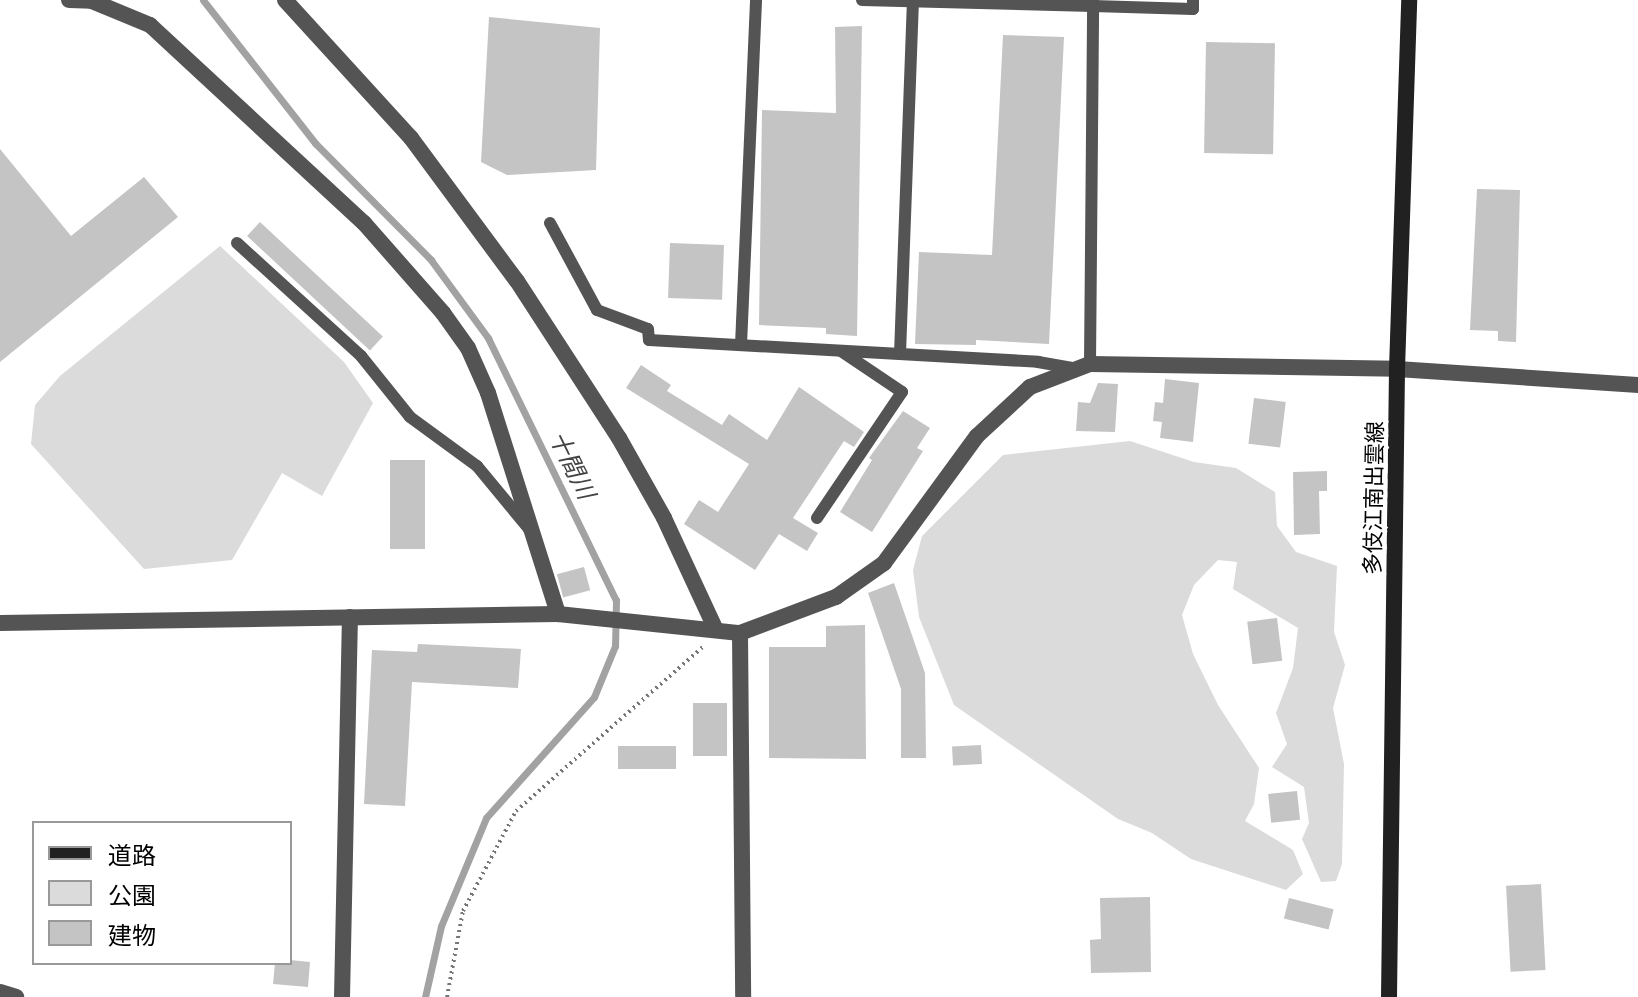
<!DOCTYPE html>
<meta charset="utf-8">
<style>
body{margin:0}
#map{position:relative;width:1638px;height:997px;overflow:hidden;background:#fff;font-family:Inter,"Noto Sans JP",sans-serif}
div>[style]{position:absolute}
.green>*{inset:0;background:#dbdbdb}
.stream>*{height:7px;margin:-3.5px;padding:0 3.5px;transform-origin:3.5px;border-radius:3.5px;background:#a2a2a2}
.building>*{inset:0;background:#c4c4c4;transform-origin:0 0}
.path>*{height:4px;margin-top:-2px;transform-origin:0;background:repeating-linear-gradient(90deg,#767676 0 2px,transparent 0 6px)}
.lane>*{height:12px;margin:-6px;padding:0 6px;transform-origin:6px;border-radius:6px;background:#545454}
.street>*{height:16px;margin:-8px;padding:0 8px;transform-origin:8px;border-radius:8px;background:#545454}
.secondary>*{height:16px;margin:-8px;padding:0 8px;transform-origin:8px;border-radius:8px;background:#212121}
span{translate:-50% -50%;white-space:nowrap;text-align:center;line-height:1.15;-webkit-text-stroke:8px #fff;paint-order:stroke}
.street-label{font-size:22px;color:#000}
.water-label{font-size:24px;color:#434343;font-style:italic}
.legend{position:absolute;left:32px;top:821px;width:260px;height:144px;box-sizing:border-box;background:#fff;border:2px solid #999;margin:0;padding:10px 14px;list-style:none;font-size:24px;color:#000}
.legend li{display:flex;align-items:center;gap:16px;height:40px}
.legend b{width:40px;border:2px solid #999}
</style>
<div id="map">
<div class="green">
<div style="clip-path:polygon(220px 246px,344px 362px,373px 403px,322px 496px,282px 473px,232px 560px,144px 569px,31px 444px,35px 405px,60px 376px)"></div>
<div style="clip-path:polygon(1130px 441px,1194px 462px,1236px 468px,1275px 492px,1277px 526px,1296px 552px,1337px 566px,1334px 632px,1345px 665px,1333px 708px,1344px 764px,1342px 864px,1336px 881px,1321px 882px,1302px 839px,1309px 823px,1304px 787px,1272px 767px,1287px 744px,1276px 713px,1293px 668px,1298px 628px,1233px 589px,1237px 562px,1218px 560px,1194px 585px,1182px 615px,1193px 654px,1218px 705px,1259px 768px,1254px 804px,1245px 821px,1293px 850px,1303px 874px,1286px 890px,1191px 859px,1152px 833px,1118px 819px,954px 705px,919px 617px,913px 570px,922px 536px,1003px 455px)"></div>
</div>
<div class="stream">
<div style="left:203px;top:0;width:182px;rotate:51.9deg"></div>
<div style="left:315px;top:143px;width:165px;rotate:45.2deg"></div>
<div style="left:431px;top:260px;width:97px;rotate:53.8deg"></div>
<div style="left:488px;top:338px;width:292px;rotate:64deg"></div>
<div style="left:616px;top:600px;width:46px;rotate:91.2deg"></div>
<div style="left:615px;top:646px;width:55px;rotate:112.4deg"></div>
<div style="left:594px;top:697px;width:162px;rotate:131.8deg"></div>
<div style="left:486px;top:818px;width:117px;rotate:112.6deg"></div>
<div style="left:441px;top:926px;width:73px;rotate:102.7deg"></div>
</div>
<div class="building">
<div style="clip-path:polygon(489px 17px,600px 28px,596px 170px,507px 175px,481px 162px)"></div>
<div style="clip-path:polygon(862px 26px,857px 336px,826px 334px,826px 328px,759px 325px,762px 110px,836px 113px,835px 27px)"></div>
<div style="clip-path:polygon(1003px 35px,1064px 37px,1049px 344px,976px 340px,976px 345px,915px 344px,919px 252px,992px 255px)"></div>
<div style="left:1206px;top:42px;width:69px;height:111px;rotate:1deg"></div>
<div style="clip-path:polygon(0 149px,71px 236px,144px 177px,178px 217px,0 362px)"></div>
<div style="clip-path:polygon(1477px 189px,1520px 190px,1516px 342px,1498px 341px,1498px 331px,1470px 330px)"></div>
<div style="left:260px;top:222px;width:168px;height:19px;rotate:43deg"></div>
<div style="left:670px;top:243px;width:54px;height:55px;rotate:2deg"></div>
<div style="clip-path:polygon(641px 365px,671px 385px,667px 391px,722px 425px,729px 414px,767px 440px,799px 387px,864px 432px,854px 447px,844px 441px,793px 518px,818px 533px,807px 551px,779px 534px,755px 570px,684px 524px,699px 500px,718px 512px,749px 464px,626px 388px)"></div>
<div style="clip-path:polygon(1165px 379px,1199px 383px,1193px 442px,1160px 438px,1162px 422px,1153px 421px,1155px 402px,1163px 403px)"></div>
<div style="clip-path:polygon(1098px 383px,1118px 384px,1115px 432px,1076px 431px,1078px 402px,1090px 403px)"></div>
<div style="left:1254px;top:398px;width:32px;height:46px;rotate:7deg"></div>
<div style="clip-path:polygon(903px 411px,930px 428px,917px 448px,923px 451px,872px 532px,840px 512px,872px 460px,869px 458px)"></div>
<div style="left:425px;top:460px;width:89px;height:35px;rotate:90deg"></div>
<div style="clip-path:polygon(1327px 471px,1327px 491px,1319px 491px,1320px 534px,1294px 535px,1293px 472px)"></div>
<div style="left:584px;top:567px;width:24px;height:28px;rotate:75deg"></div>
<div style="clip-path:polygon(894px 583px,925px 673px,926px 758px,901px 758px,901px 689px,868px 593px)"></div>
<div style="left:1277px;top:618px;width:43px;height:30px;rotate:83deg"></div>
<div style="clip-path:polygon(865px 625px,866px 759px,769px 758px,769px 647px,826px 647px,826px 626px)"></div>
<div style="clip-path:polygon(418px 644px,521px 649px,518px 688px,412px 682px,405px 806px,364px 804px,372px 650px,417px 652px)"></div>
<div style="left:693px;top:703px;width:34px;height:53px"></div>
<div style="left:981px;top:745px;width:19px;height:29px;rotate:87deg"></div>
<div style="left:618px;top:746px;width:58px;height:23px"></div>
<div style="left:1297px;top:791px;width:29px;height:29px;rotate:84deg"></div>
<div style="left:1541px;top:884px;width:86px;height:35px;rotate:87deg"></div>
<div style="clip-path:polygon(1150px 897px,1151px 972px,1091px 973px,1090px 940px,1101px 939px,1100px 898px)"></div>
<div style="left:1289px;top:898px;width:46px;height:21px;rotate:14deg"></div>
<div style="clip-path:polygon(290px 960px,310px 962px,308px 987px,273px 984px,275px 963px)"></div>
</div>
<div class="path">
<div style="left:447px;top:997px;width:87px;rotate:-79.5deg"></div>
<div style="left:463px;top:911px;width:113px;rotate:-62.1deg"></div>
<div style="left:516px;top:811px;width:249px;rotate:-41.3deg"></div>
</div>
<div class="lane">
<div style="left:862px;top:0;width:231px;rotate:1.5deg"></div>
<div style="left:1093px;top:6px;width:5px;rotate:-90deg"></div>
<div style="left:550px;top:223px;width:99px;rotate:61.6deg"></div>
<div style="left:597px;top:310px;width:54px;rotate:20.4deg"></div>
<div style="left:648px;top:329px;width:11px;rotate:85deg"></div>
<div style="left:649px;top:340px;width:390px;rotate:3.2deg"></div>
<div style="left:1038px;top:362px;width:39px;rotate:10deg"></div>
<div style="left:237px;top:243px;width:168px;rotate:42.3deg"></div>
<div style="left:361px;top:356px;width:78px;rotate:51.2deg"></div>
<div style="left:410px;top:417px;width:83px;rotate:36.2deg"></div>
<div style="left:477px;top:466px;width:83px;rotate:50.4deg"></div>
<div style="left:741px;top:345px;width:345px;rotate:-87.5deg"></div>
<div style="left:900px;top:354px;width:352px;rotate:-87.9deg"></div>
<div style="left:1090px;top:364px;width:358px;rotate:-89.5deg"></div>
<div style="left:1093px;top:6px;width:100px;rotate:1.7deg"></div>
<div style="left:1193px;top:9px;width:9px;rotate:-90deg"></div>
<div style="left:817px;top:518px;width:152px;rotate:-56deg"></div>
<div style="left:902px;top:392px;width:73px;rotate:-146.1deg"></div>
</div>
<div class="street">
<div style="left:69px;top:0;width:23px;rotate:2deg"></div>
<div style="left:92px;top:1px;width:63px;rotate:22.5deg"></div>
<div style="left:150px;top:25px;width:292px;rotate:42.8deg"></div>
<div style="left:364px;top:223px;width:120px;rotate:48.7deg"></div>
<div style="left:443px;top:313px;width:43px;rotate:54.5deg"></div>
<div style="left:468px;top:348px;width:49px;rotate:66deg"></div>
<div style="left:488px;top:393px;width:232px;rotate:72.4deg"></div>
<div style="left:285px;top:0;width:187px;rotate:47.6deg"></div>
<div style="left:411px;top:138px;width:178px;rotate:53.5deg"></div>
<div style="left:517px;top:281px;width:187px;rotate:57deg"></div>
<div style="left:619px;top:438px;width:92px;rotate:60.6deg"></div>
<div style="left:664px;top:518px;width:121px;rotate:65.1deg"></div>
<div style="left:0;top:623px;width:558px;rotate:-0.92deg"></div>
<div style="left:558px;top:614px;width:183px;rotate:6deg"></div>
<div style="left:740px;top:633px;width:103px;rotate:-20.6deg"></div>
<div style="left:836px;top:597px;width:59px;rotate:-35.3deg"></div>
<div style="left:884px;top:563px;width:157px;rotate:-53.8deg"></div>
<div style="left:977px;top:436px;width:72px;rotate:-42.8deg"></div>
<div style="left:1030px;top:387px;width:64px;rotate:-21deg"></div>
<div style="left:1090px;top:364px;width:307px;rotate:0.9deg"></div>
<div style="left:1397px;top:369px;width:242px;rotate:3.8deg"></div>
<div style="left:740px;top:633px;width:364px;rotate:89.5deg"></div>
<div style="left:0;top:992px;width:17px;rotate:17deg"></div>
<div style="left:342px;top:997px;width:380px;rotate:-88.8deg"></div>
</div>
<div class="secondary">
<div style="left:1389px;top:997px;width:628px;rotate:-89.27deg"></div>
<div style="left:1397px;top:369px;width:369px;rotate:-88.1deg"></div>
</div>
<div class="street-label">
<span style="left:1374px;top:498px;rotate:-89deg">多伎江南出雲線</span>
</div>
<div class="water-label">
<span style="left:572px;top:465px;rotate:64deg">十間川</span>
</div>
<ul class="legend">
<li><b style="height:10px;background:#212121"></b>道路</li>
<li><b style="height:22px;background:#dbdbdb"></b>公園</li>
<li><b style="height:22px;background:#c4c4c4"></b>建物</li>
</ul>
</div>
